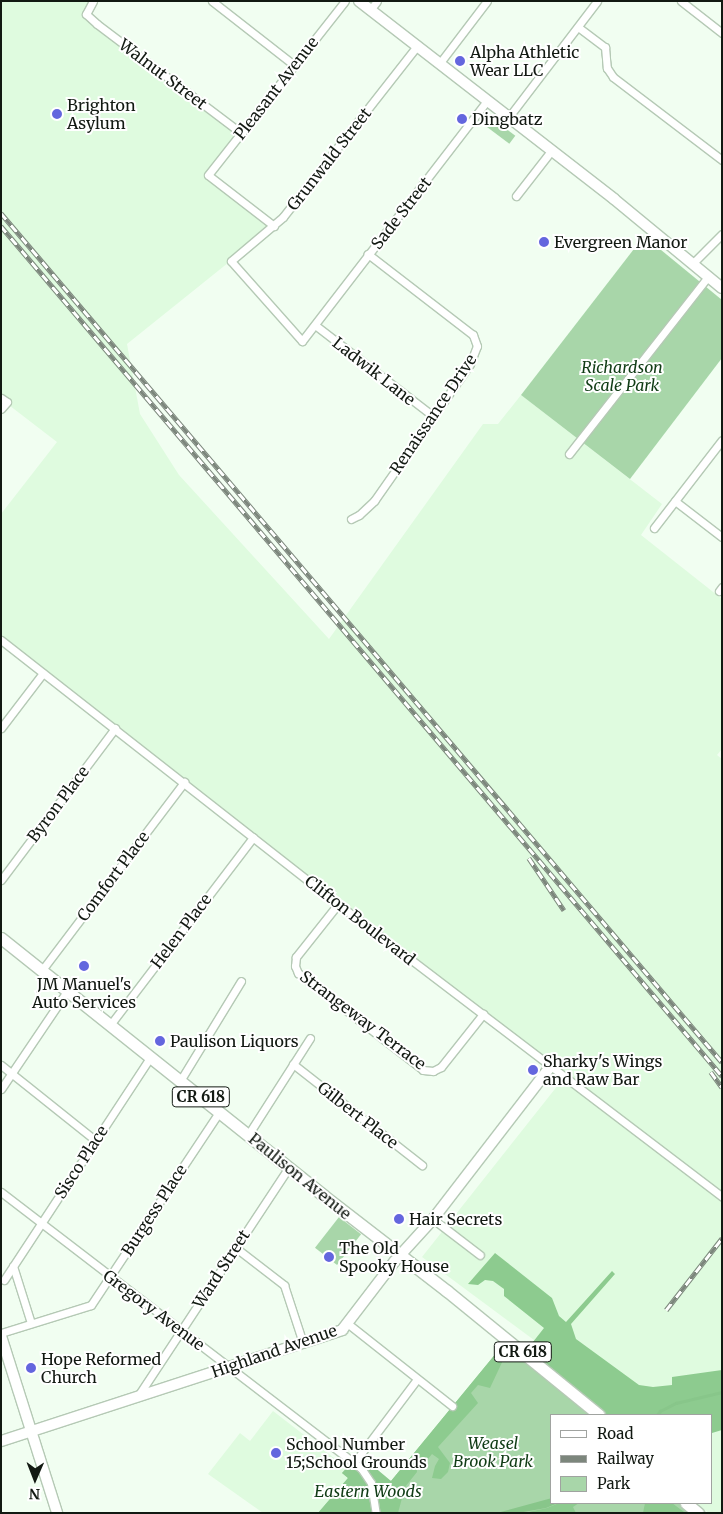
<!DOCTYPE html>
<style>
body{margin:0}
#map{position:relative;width:723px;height:1514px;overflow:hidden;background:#f1fef1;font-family:Merriweather,serif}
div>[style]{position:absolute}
.built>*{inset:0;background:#dffbdf}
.green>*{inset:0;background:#a8d6a9;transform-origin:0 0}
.forest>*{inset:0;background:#8dcb8f}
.water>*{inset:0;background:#88c68a}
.stream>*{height:2.5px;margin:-1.25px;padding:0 1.25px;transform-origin:1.25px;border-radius:1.25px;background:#88c68a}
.roads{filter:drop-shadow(1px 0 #b5c9b5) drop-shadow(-1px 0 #b5c9b5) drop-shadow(0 1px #b5c9b5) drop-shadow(0 -1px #b5c9b5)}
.street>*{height:7px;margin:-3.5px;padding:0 3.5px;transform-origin:3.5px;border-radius:3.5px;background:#fff}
.secondary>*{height:10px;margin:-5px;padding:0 5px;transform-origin:5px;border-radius:5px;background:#fff}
.primary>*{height:11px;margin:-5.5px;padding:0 5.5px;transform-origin:5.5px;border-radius:5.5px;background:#fff}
.rail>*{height:4.5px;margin-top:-2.25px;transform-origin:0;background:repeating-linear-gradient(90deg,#fff 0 8px,#7c867c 0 16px);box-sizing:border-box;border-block:1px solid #7c867c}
.dots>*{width:14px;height:14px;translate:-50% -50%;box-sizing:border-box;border:2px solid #fff;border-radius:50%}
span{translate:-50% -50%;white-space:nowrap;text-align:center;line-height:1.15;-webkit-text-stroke:4px #fff;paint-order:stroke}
.shield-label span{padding:1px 4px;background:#fff;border:1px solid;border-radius:4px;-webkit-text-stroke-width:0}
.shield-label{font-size:15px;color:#121912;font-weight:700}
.poi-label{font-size:16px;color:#121912}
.left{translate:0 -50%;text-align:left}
.street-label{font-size:16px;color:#121912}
.park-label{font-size:16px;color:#103c15;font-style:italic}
.frame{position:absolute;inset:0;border:2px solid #121912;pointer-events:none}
.legend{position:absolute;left:550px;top:1414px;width:162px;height:90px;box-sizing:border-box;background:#fff;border:1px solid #a0a3a0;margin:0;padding:6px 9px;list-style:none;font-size:15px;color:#121912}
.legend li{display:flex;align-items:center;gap:10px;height:25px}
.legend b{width:25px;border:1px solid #a0a3a0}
.north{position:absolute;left:10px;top:1454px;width:50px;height:50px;-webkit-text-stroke:4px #fff;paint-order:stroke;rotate:181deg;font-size:14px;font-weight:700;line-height:20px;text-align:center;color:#121912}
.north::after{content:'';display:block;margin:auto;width:18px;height:22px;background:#121912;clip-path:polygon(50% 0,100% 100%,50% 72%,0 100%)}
</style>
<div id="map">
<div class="built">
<div style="clip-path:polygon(1px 1px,91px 1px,85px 13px,238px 133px,207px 174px,274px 226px,127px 344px,140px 414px,179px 475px,329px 639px,483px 424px,498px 424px,521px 395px,662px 504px,641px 535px,722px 599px,722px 749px,717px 755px,722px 759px,722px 1513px,709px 1513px,696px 1503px,712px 1503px,712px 1415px,624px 1415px,534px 1340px,422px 1257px,566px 1075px,1px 640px,1px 514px,57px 442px,1px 399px)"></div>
<div style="clip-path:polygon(273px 1411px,347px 1468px,342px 1473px,348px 1478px,318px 1513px,263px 1513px,208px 1474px,240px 1433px,250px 1441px)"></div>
</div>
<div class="green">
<div style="left:485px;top:113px;width:38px;height:10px;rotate:37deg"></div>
<div style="clip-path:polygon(644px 236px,722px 300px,722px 358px,630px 479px,521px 395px)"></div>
<div style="left:339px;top:1217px;width:28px;height:39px;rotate:38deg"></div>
<div style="clip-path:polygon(502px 1346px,599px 1415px,552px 1415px,552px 1503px,686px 1503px,698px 1513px,318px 1513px,348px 1478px,342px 1473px,352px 1461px,391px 1481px)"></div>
</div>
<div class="forest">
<div style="clip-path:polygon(495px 1253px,552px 1298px,559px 1316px,566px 1322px,612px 1271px,615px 1274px,571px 1324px,576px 1339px,639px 1385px,653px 1387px,672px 1385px,672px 1377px,722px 1370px,722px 1430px,712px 1433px,712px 1415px,599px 1415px,529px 1347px,544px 1328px,504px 1296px,504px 1289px,493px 1281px,485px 1280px,478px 1285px,468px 1284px)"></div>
<div style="clip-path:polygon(502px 1346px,505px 1348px,505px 1356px,490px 1388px,478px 1385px,471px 1393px,478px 1403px,438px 1447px,450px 1463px,448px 1472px,441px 1479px,432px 1478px,435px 1466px,439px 1459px,432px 1454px,428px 1459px,422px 1457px,416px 1464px,417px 1472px,405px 1487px,398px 1513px,318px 1513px,348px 1478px,342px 1473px,360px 1455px,391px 1481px)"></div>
<div style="clip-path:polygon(559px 1503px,579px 1503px,573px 1507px,576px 1513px,524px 1513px,547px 1508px)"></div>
<div style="clip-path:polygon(645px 1503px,672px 1503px,684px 1512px,643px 1513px)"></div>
</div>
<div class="water">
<div style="clip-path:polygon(552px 1498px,552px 1503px,558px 1503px,546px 1508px,518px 1513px,497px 1513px)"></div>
</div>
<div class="stream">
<div style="left:657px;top:1415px;width:5px;rotate:-53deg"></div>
<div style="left:660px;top:1411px;width:18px;rotate:-27deg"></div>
<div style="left:676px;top:1403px;width:47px;rotate:-13.4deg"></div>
</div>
<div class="roads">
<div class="street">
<div style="left:93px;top:1px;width:15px;rotate:118deg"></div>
<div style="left:86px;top:14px;width:15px;rotate:42deg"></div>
<div style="left:97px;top:24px;width:181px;rotate:37.1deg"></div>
<div style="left:212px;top:1px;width:104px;rotate:38deg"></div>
<div style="left:681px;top:1px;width:52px;rotate:38deg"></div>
<div style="left:370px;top:10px;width:11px;rotate:-52deg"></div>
<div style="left:578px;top:27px;width:34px;rotate:37deg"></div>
<div style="left:605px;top:47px;width:21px;rotate:85deg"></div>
<div style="left:607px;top:68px;width:11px;rotate:56deg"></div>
<div style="left:613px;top:77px;width:137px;rotate:37.3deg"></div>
<div style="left:417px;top:46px;width:217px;rotate:128.1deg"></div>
<div style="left:283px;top:217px;width:68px;rotate:139.8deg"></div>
<div style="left:231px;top:261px;width:107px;rotate:48.4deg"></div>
<div style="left:302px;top:341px;width:303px;rotate:-52.4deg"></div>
<div style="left:439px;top:64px;width:79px;rotate:-52.7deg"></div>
<div style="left:508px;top:118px;width:147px;rotate:-52.7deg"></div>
<div style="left:516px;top:196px;width:57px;rotate:-52.1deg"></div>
<div style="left:274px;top:226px;width:83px;rotate:-142.3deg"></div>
<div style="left:208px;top:175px;width:221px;rotate:-51.8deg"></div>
<div style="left:692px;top:264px;width:42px;rotate:-45deg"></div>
<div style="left:315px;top:325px;width:149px;rotate:37.6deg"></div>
<div style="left:1px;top:398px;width:7px;rotate:34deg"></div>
<div style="left:7px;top:402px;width:9px;rotate:131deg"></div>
<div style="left:569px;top:454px;width:225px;rotate:-51.9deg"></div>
<div style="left:675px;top:501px;width:59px;rotate:37.5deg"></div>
<div style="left:351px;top:519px;width:9px;rotate:-27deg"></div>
<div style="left:359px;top:515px;width:21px;rotate:-43deg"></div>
<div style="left:374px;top:501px;width:167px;rotate:-55deg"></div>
<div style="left:470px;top:364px;width:19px;rotate:-69deg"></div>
<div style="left:477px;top:346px;width:12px;rotate:-110deg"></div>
<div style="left:473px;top:335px;width:133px;rotate:-142.4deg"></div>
<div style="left:654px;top:528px;width:111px;rotate:-52.3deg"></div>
<div style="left:719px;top:591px;width:5px;rotate:-53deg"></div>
<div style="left:1px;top:640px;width:428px;rotate:38.1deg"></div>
<div style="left:338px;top:904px;width:483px;rotate:37.3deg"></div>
<div style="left:1px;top:728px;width:69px;rotate:-52.6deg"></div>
<div style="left:1px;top:880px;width:190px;rotate:-53.1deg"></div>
<div style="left:338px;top:904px;width:68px;rotate:128.4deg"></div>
<div style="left:296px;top:957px;width:9px;rotate:96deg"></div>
<div style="left:295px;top:966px;width:8px;rotate:67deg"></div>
<div style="left:298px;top:973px;width:158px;rotate:37.8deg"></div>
<div style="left:423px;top:1070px;width:10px;rotate:6deg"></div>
<div style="left:433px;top:1071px;width:9px;rotate:-27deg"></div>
<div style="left:441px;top:1067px;width:68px;rotate:-51.6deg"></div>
<div style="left:42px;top:970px;width:236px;rotate:-52.9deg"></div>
<div style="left:110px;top:1025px;width:236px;rotate:-52.7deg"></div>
<div style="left:293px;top:1064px;width:164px;rotate:38.1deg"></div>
<div style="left:1px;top:1065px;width:120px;rotate:38.6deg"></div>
<div style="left:180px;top:1081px;width:117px;rotate:-58.6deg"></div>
<div style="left:1px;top:1089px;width:118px;rotate:-56deg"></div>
<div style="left:248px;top:1135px;width:115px;rotate:-57.4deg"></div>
<div style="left:1px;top:1192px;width:454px;rotate:37.5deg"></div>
<div style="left:361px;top:1468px;width:18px;rotate:56deg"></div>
<div style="left:371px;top:1483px;width:30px;rotate:81deg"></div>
<div style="left:433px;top:1219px;width:59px;rotate:37.5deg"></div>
<div style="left:236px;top:1248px;width:61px;rotate:37.6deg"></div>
<div style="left:284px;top:1285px;width:61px;rotate:71.9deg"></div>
<div style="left:13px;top:1266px;width:60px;rotate:72.5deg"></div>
<div style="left:4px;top:1280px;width:266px;rotate:-56.7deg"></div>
<div style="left:347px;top:1323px;width:134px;rotate:38.3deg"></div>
<div style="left:1px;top:1333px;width:94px;rotate:-17.3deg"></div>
<div style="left:91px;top:1305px;width:232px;rotate:-56.4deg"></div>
<div style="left:138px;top:1396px;width:274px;rotate:-56.6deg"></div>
<div style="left:354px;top:1463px;width:105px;rotate:-53.1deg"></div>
</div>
<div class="secondary">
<div style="left:359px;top:1px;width:323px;rotate:37.8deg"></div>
<div style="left:614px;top:199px;width:140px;rotate:39.5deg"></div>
<div style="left:1px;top:1336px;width:186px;rotate:72.4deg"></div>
<div style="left:1px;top:1441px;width:359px;rotate:-18deg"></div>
<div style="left:342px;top:1330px;width:86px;rotate:-52.6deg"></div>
<div style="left:394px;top:1262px;width:58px;rotate:-47.8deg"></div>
<div style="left:433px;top:1219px;width:193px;rotate:-52.4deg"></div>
</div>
<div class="primary">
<div style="left:1px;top:938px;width:413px;rotate:38.6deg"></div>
<div style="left:324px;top:1196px;width:155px;rotate:37.7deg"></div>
<div style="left:447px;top:1291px;width:196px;rotate:39.2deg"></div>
<div style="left:686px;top:1503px;width:16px;rotate:40deg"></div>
</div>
</div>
<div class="rail">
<div style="left:1px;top:213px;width:1114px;rotate:49.66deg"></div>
<div style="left:1px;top:226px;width:1115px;rotate:49.69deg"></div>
<div style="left:529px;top:858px;width:63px;rotate:56.1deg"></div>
<div style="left:711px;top:1072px;width:19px;rotate:54deg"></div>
<div style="left:666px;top:1310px;width:91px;rotate:-52.1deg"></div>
</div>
<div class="dots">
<div style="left:460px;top:61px;background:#6466de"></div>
<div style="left:57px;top:114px;background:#6466de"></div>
<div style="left:462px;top:119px;background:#6466de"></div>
<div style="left:544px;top:242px;background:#6466de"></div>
<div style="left:84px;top:966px;background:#6466de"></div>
<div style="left:160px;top:1041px;background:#6466de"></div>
<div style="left:533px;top:1070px;background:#6466de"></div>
<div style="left:399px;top:1219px;background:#6466de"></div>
<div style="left:329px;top:1257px;background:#6466de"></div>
<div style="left:31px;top:1368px;background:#6466de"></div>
<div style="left:276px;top:1453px;background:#6466de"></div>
</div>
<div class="shield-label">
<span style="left:201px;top:1097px">CR 618</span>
<span style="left:523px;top:1352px">CR 618</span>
</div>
<div class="poi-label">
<span class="left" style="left:470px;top:61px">Alpha Athletic<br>Wear LLC</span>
<span class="left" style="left:67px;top:114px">Brighton<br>Asylum</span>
<span class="left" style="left:472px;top:119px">Dingbatz</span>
<span class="left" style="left:554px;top:242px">Evergreen Manor</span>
<span style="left:84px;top:993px">JM Manuel's<br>Auto Services</span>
<span class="left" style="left:170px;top:1041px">Paulison Liquors</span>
<span class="left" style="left:543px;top:1070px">Sharky's Wings<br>and Raw Bar</span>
<span class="left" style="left:409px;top:1219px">Hair Secrets</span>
<span class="left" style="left:339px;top:1257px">The Old<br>Spooky House</span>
<span class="left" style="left:41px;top:1368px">Hope Reformed<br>Church</span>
<span class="left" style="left:286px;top:1453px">School Number<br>15;School Grounds</span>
</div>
<div class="street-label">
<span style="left:163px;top:74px;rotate:37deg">Walnut Street</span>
<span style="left:276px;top:88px;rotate:-52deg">Pleasant Avenue</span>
<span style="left:329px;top:159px;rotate:-52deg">Grunwald Street</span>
<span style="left:401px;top:213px;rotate:-52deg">Sade Street</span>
<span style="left:374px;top:371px;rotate:38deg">Ladwik Lane</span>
<span style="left:433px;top:414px;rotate:-56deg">Renaissance Drive</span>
<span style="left:58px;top:804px;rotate:-53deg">Byron Place</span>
<span style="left:113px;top:876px;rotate:-53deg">Comfort Place</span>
<span style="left:360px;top:920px;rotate:38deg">Clifton Boulevard</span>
<span style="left:181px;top:931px;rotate:-53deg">Helen Place</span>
<span style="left:363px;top:1020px;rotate:37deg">Strangeway Terrace</span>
<span style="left:358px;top:1115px;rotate:38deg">Gilbert Place</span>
<span style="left:81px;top:1162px;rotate:-57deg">Sisco Place</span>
<span style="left:300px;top:1176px;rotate:39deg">Paulison Avenue</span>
<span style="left:154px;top:1210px;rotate:-57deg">Burgess Place</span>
<span style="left:221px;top:1269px;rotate:-57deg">Ward Street</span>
<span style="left:154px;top:1310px;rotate:37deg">Gregory Avenue</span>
<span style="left:274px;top:1351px;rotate:-19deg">Highland Avenue</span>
</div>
<div class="park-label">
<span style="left:622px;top:376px">Richardson<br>Scale Park</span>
<span style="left:493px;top:1452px">Weasel<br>Brook Park</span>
<span style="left:368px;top:1491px">Eastern Woods</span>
</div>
<div class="frame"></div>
<ul class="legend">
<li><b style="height:6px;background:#fff"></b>Road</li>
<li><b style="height:6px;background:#7c867c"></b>Railway</li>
<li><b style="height:14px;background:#a8d6a9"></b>Park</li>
</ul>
<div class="north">N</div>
</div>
